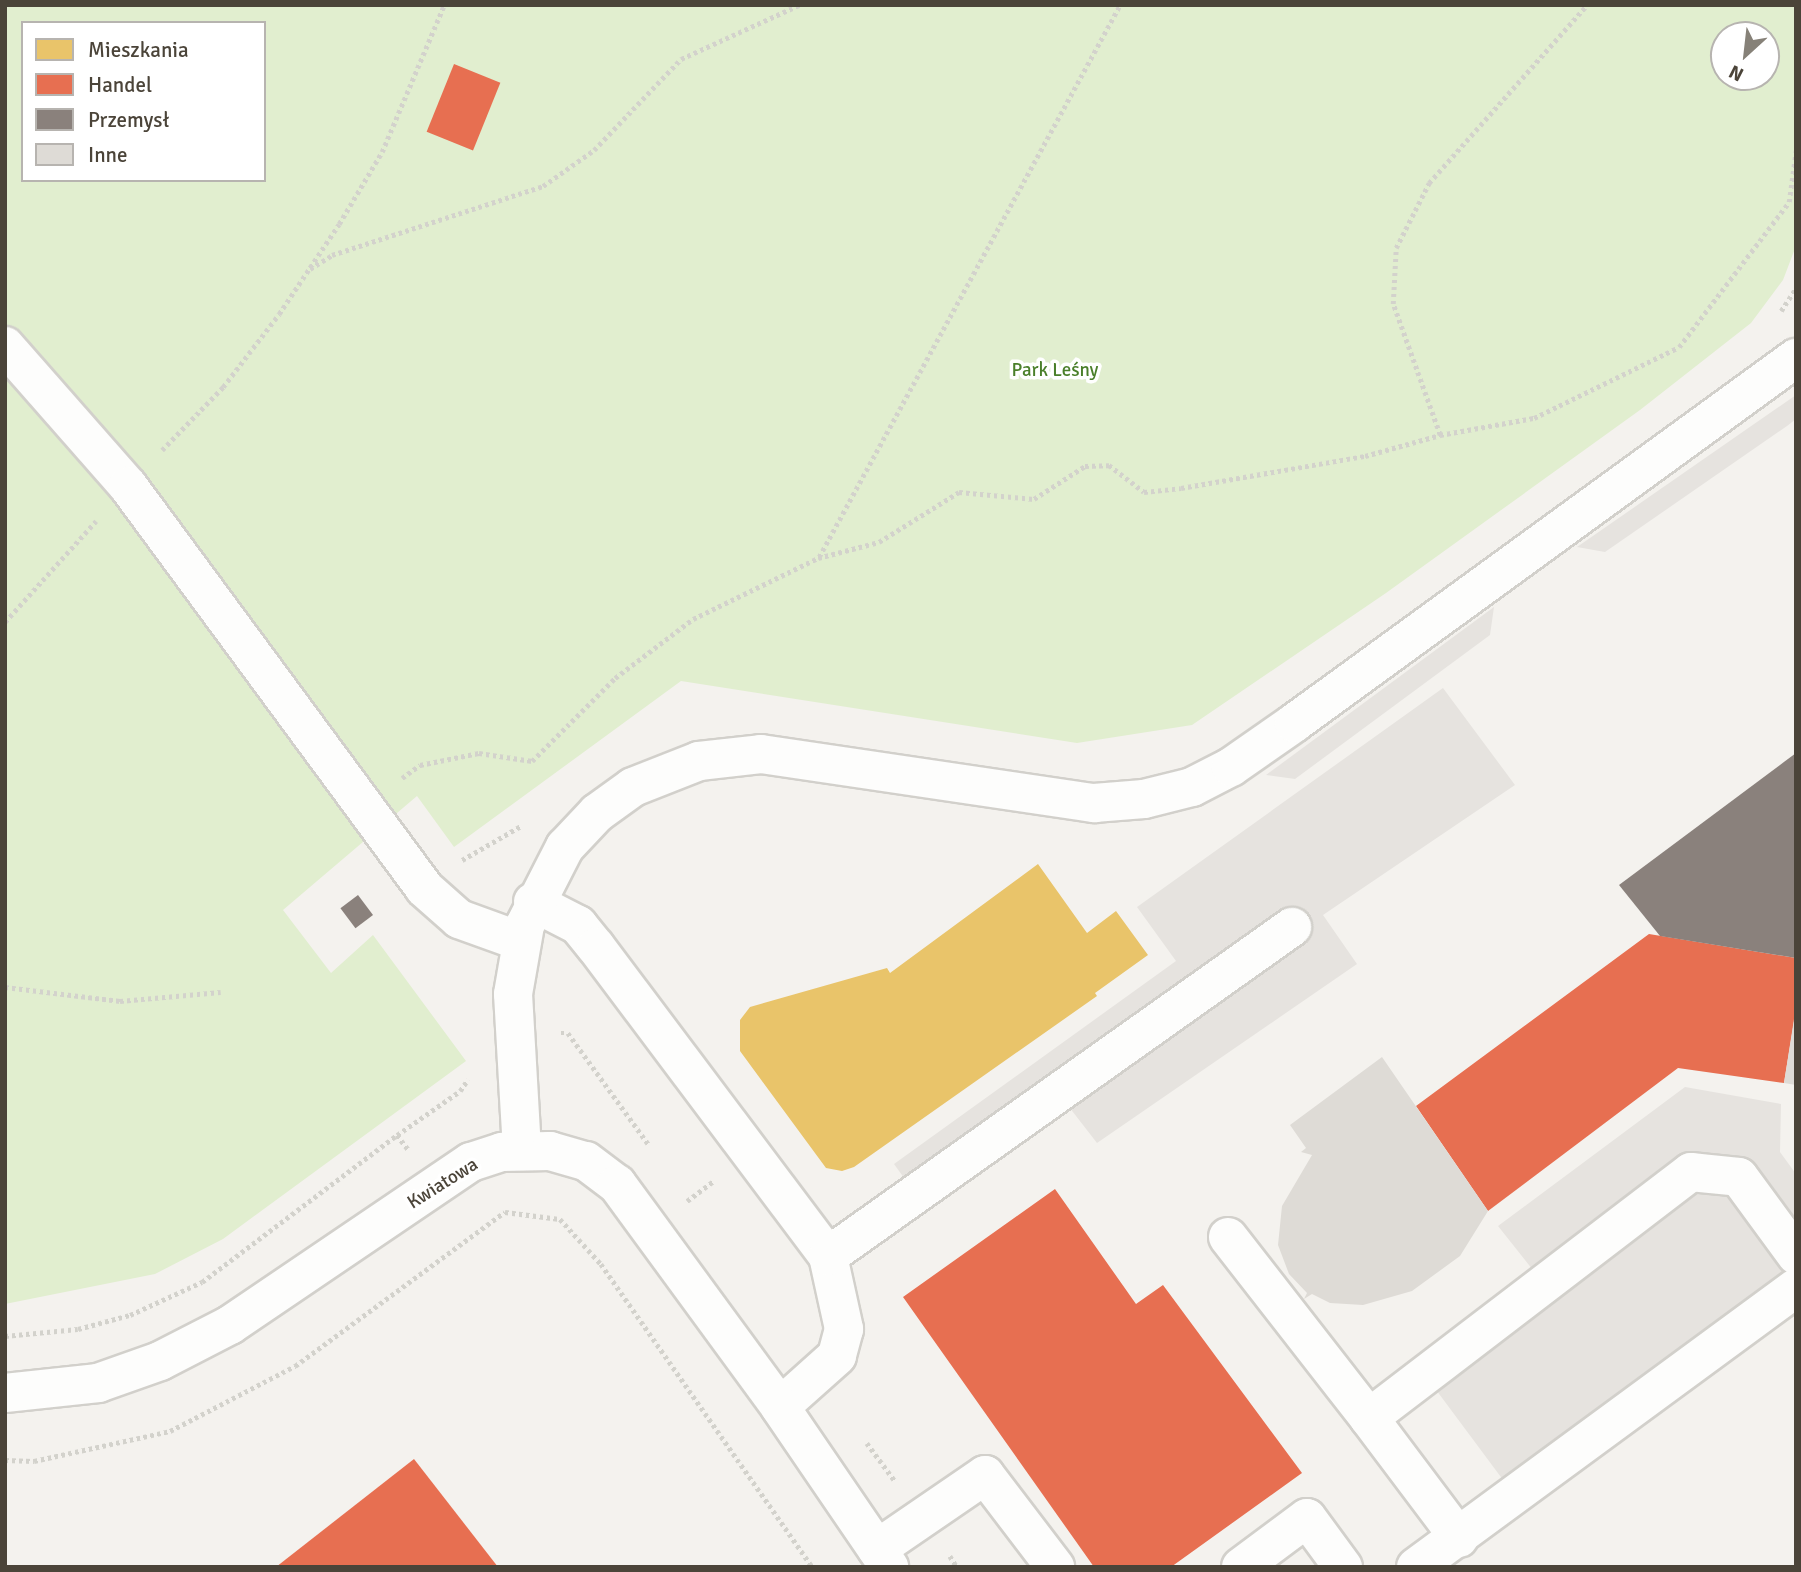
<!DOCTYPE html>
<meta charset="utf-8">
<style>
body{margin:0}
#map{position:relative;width:1801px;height:1572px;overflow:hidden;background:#f4f2ee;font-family:Signika,sans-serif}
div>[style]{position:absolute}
.green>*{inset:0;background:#e1eecf}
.parking>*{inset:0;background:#e6e3df}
.homes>*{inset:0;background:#e9c46a}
.shops>*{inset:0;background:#e76f51;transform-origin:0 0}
.industry>*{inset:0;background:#8a817c;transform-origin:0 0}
.building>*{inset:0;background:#dedbd6}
.path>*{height:4.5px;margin-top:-2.25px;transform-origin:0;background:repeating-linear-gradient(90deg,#d3d2cc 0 3.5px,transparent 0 7px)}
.roads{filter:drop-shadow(2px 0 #d2d0cb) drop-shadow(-2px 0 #d2d0cb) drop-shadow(0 2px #d2d0cb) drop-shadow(0 -2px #d2d0cb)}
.minor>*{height:38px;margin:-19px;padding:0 19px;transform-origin:19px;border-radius:19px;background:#fdfdfc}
span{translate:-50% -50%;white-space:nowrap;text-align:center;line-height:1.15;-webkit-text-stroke:7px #fff;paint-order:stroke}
.park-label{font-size:19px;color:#4a7f2a}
.street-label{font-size:19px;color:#4b4439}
.frame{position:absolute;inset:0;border:7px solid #4b4439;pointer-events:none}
.legend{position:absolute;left:21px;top:21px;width:245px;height:161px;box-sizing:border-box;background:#fff;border:2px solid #b7b4b0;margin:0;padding:9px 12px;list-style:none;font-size:21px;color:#4b4439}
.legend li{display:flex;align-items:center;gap:14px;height:35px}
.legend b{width:35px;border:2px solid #b7b4b0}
.north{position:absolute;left:1710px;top:21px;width:70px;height:70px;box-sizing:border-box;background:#fff;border:2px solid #b7b4b0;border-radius:50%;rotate:207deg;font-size:19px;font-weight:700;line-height:28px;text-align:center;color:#4b4439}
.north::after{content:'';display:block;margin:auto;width:24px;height:32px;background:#868178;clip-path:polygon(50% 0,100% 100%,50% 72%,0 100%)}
</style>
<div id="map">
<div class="green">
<div style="clip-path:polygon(evenodd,5px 5px,1796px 5px,1796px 246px,1783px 280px,1751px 323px,1640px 410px,1386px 593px,1192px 725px,1077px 743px,681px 681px,454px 847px,417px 796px,283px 910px,331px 973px,373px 935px,466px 1061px,223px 1239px,155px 1274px,5px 1304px,5px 5px,23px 23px,264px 23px,264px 180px,23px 180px,23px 23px,5px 5px,1724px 35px,1766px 35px,1766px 77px,1724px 77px,1724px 35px)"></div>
</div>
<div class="parking">
<div style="clip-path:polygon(1796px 395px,1796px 419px,1787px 426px,1605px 552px,1577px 547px)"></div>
<div style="clip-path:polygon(1494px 607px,1490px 635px,1295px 779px,1266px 775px)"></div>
<div style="clip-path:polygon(1443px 688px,1515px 785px,1323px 915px,1357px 964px,1097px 1143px,1059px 1094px,917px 1196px,894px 1164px,1176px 961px,1137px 907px)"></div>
<div style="clip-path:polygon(1685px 1087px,1781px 1104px,1780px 1152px,1796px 1174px,1796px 1288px,1515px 1496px,1425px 1375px,1544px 1284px,1498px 1226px)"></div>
</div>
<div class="homes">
<div style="clip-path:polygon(1038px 864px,1087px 933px,1116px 911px,1148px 955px,1095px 993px,1097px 996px,854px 1167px,842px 1171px,826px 1168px,740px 1051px,740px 1020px,750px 1007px,887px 968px,890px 973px)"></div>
</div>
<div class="shops">
<div style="left:454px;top:64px;width:50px;height:73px;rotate:22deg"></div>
<div style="clip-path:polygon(1649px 934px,1796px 958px,1796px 1009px,1784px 1083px,1678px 1068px,1488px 1211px,1416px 1106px)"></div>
<div style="clip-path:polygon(1055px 1189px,1136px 1304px,1163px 1285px,1302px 1473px,1171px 1567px,1094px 1567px,903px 1297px)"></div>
<div style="clip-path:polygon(414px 1459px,498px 1567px,276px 1567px)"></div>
</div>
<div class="industry">
<div style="clip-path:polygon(1796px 753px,1796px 958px,1660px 936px,1619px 885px)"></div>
<div style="left:358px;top:895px;width:25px;height:22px;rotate:53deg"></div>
</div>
<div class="building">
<div style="clip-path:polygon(1794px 1019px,1796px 1019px,1796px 1085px,1784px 1083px)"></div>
<div style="clip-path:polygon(1382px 1057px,1488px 1211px,1460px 1256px,1412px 1291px,1363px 1305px,1330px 1303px,1312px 1294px,1304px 1299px,1307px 1293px,1289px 1274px,1278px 1245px,1282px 1206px,1312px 1155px,1301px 1152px,1306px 1148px,1290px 1125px)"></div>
</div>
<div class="path">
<div style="left:310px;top:269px;width:26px;rotate:-32deg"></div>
<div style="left:332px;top:255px;width:222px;rotate:-18.1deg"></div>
<div style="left:543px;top:186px;width:62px;rotate:-35.2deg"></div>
<div style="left:594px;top:150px;width:126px;rotate:-46.3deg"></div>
<div style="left:681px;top:59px;width:130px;rotate:-24.6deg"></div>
<div style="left:1781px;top:311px;width:27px;rotate:-57deg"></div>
<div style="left:1440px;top:435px;width:139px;rotate:-109.7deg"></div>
<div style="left:1393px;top:304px;width:56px;rotate:-86.9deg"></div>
<div style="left:1396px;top:248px;width:73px;rotate:-63.1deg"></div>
<div style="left:1429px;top:183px;width:238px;rotate:-48.4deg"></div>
<div style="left:162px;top:450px;width:88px;rotate:-45.9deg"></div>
<div style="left:223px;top:387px;width:92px;rotate:-52.5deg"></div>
<div style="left:279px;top:314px;width:108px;rotate:-56.3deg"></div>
<div style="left:339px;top:224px;width:84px;rotate:-59.2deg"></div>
<div style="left:382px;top:152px;width:160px;rotate:-67.1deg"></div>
<div style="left:819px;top:557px;width:629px;rotate:-61.4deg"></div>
<div style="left:5px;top:622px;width:136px;rotate:-48deg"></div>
<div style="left:402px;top:778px;width:22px;rotate:-36deg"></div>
<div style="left:420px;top:765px;width:60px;rotate:-11.5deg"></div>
<div style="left:479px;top:753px;width:54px;rotate:8.6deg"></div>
<div style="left:532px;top:761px;width:117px;rotate:-45deg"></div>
<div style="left:615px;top:678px;width:98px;rotate:-37.1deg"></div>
<div style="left:693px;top:619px;width:139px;rotate:-26deg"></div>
<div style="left:818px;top:558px;width:63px;rotate:-14.7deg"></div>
<div style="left:879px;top:542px;width:94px;rotate:-32deg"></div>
<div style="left:959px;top:492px;width:75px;rotate:5.3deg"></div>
<div style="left:1034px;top:499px;width:61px;rotate:-32.9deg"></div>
<div style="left:1085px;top:466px;width:24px;rotate:-2deg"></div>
<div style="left:1109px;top:465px;width:44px;rotate:37.6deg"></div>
<div style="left:1144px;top:492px;width:37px;rotate:-6deg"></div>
<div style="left:1181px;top:488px;width:187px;rotate:-9.9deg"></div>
<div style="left:1365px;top:456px;width:78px;rotate:-15.6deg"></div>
<div style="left:1440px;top:435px;width:96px;rotate:-10.3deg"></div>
<div style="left:1534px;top:418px;width:161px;rotate:-26.1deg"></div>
<div style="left:1679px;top:347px;width:182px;rotate:-52.8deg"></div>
<div style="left:1789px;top:202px;width:52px;rotate:-82.3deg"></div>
<div style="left:462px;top:860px;width:68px;rotate:-30deg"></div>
<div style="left:5px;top:987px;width:116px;rotate:6.9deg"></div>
<div style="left:120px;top:1001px;width:101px;rotate:-5.1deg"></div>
<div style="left:561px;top:1033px;width:7px"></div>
<div style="left:568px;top:1033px;width:138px;rotate:54.1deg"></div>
<div style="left:397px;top:1135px;width:77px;rotate:-34.9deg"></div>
<div style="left:460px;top:1091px;width:14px;rotate:-56deg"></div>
<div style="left:687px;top:1201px;width:34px;rotate:-37deg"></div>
<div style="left:5px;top:1336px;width:73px;rotate:-5.5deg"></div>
<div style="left:78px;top:1329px;width:54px;rotate:-15.1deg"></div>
<div style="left:130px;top:1315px;width:79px;rotate:-24.6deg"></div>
<div style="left:202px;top:1282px;width:244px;rotate:-37deg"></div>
<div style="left:397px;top:1135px;width:18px;rotate:52deg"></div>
<div style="left:867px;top:1443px;width:47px;rotate:53.6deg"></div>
<div style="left:5px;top:1460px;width:29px;rotate:2deg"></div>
<div style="left:34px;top:1461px;width:139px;rotate:-12.4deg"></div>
<div style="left:170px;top:1431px;width:141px;rotate:-27.5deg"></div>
<div style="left:295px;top:1366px;width:260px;rotate:-36.3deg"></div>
<div style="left:505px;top:1212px;width:55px;rotate:7.3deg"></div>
<div style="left:560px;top:1219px;width:61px;rotate:47.7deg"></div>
<div style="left:601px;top:1264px;width:369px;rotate:55.1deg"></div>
<div style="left:950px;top:1556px;width:13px;rotate:58deg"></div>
</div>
<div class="roads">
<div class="minor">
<div style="left:5px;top:346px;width:186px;rotate:48.7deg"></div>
<div style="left:128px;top:486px;width:499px;rotate:53.6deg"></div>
<div style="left:424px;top:888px;width:47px;rotate:41.5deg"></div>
<div style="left:459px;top:919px;width:65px;rotate:19.8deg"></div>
<div style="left:533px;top:902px;width:51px;rotate:27.1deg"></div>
<div style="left:578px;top:925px;width:28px;rotate:51deg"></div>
<div style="left:596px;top:947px;width:386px;rotate:53.1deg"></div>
<div style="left:828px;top:1256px;width:75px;rotate:77.6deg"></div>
<div style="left:844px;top:1329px;width:28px;rotate:105deg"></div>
<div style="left:837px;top:1356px;width:76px;rotate:138.2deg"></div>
<div style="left:522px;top:1150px;width:156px;rotate:-93.3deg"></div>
<div style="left:513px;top:994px;width:70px;rotate:-80.1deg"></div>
<div style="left:525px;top:925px;width:88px;rotate:-62.9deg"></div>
<div style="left:565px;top:847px;width:47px;rotate:-46.7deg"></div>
<div style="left:597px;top:813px;width:44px;rotate:-35.8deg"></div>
<div style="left:633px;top:787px;width:71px;rotate:-21.5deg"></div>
<div style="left:699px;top:761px;width:62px;rotate:-6.4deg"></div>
<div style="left:761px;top:754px;width:337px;rotate:8.4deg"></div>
<div style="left:1094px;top:803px;width:50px;rotate:-4.6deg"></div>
<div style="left:1144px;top:799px;width:49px;rotate:-14deg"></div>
<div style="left:1192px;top:787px;width:44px;rotate:-27.1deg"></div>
<div style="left:1231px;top:767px;width:77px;rotate:-34.9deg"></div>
<div style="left:1294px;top:723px;width:621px;rotate:-36.02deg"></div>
<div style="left:1228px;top:1237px;width:229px;rotate:52.1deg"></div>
<div style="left:1369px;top:1418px;width:405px;rotate:-37.4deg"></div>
<div style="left:1691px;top:1172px;width:48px;rotate:5.9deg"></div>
<div style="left:1739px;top:1177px;width:97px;rotate:53.8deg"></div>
<div style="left:828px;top:1256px;width:569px;rotate:-35.34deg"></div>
<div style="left:5px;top:1393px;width:94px;rotate:-6.1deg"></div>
<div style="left:98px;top:1383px;width:66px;rotate:-19.5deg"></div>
<div style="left:160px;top:1361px;width:79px;rotate:-27.2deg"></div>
<div style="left:230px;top:1325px;width:291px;rotate:-34.1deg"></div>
<div style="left:471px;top:1162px;width:33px;rotate:-18deg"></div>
<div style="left:502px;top:1152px;width:48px;rotate:-1.2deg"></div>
<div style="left:550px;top:1151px;width:37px;rotate:16deg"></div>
<div style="left:586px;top:1161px;width:39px;rotate:37deg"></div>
<div style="left:617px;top:1184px;width:276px;rotate:53.8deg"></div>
<div style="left:780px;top:1407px;width:194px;rotate:55.7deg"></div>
<div style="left:1369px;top:1418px;width:150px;rotate:53.1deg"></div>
<div style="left:877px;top:1549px;width:131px;rotate:-34.4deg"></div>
<div style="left:985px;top:1475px;width:116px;rotate:52.7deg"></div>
<div style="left:1241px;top:1567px;width:82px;rotate:-36.6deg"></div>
<div style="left:1307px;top:1518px;width:61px;rotate:53.7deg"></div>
<div style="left:1416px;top:1567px;width:471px;rotate:-36.3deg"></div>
</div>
</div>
<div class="park-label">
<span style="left:1055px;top:371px">Park Leśny</span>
</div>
<div class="street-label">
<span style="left:443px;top:1184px;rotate:-32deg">Kwiatowa</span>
</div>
<div class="frame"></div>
<ul class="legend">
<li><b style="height:19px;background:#e9c46a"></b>Mieszkania</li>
<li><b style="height:19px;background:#e76f51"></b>Handel</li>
<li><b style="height:19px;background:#8a817c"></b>Przemysł</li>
<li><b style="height:19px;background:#dedbd6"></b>Inne</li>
</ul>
<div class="north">N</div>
</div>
